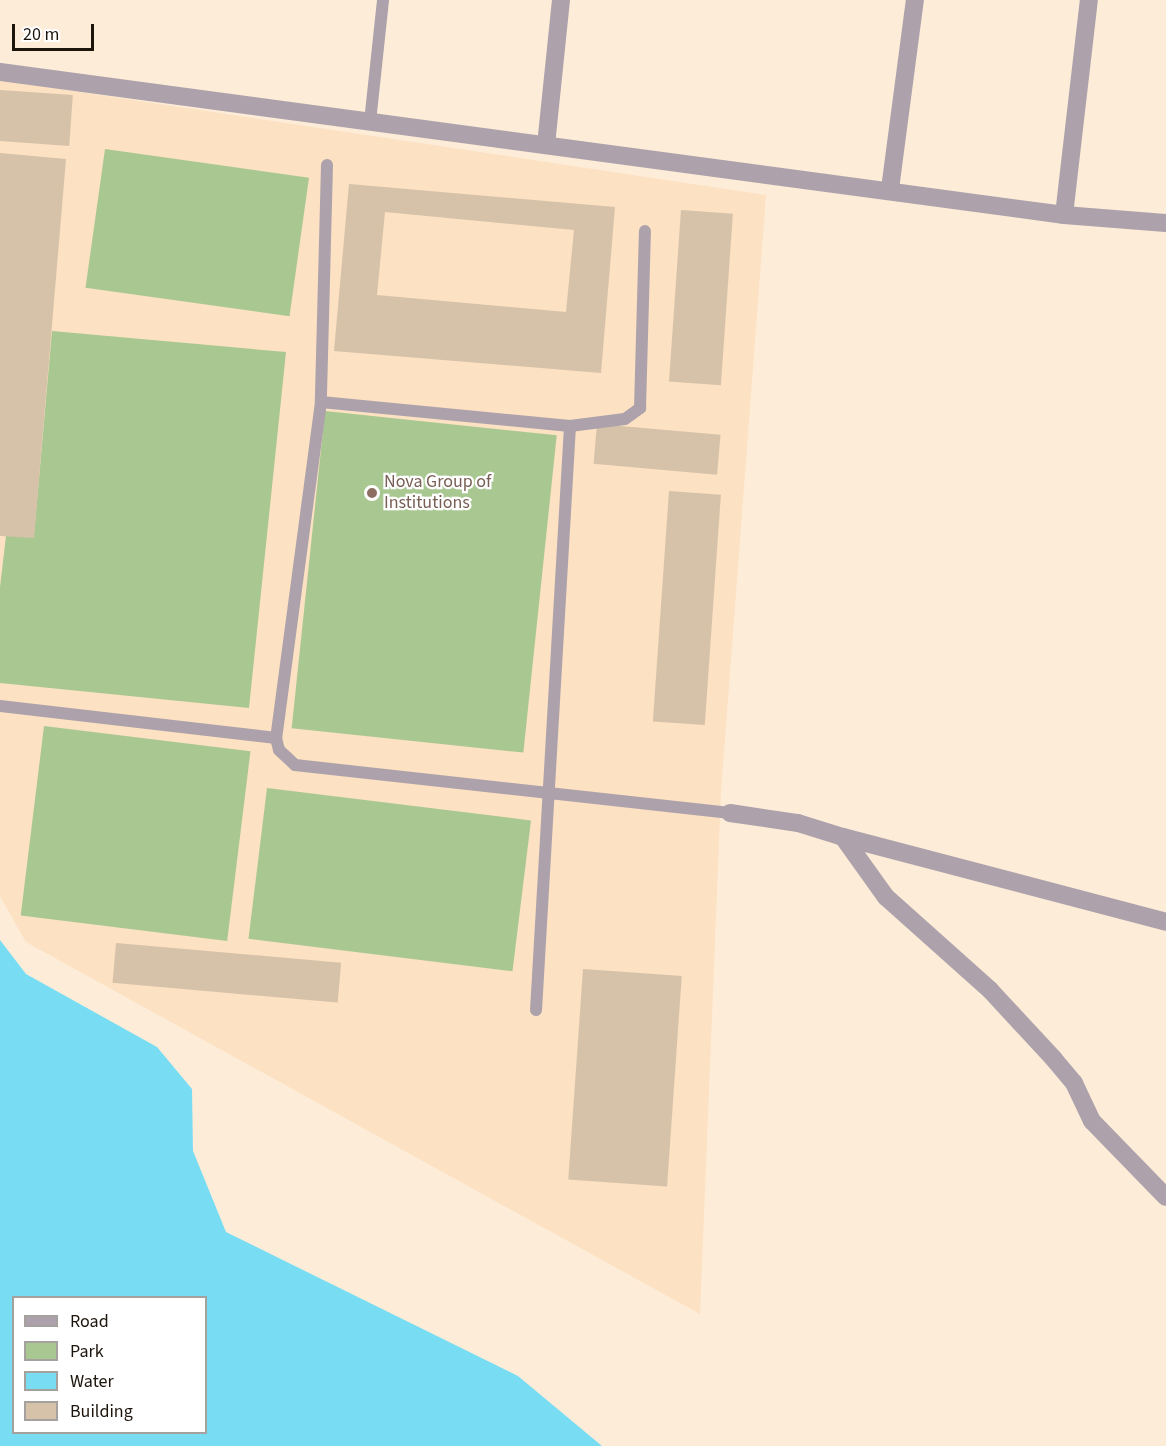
<!DOCTYPE html>
<style>
body{margin:0}
#map{position:relative;width:1166px;height:1446px;overflow:hidden;background:#fdecd8;font-family:"Source Sans 3",sans-serif}
div>[style]{position:absolute}
.built>*{inset:0;background:#fce1c2}
.green>*{inset:0;background:#a9c891;transform-origin:0 0}
.water>*{inset:0;background:#78ddf3}
.building>*{inset:0;background:#d6c1a9;transform-origin:0 0}
.service>*{height:12px;margin:-6px;padding:0 6px;transform-origin:6px;border-radius:6px;background:#ada2ab}
.minor>*{height:18px;margin:-9px;padding:0 9px;transform-origin:9px;border-radius:9px;background:#ada2ab}
.dots>*{width:16px;height:16px;translate:-50% -50%;box-sizing:border-box;border:3px solid #fff;border-radius:50%}
span{translate:-50% -50%;white-space:nowrap;text-align:center;line-height:1.15;-webkit-text-stroke:4.5px #fff;paint-order:stroke}
.education-label{font-size:18px;color:#785e54}
.left{translate:0 -50%;text-align:left}
.legend{position:absolute;left:12px;top:1296px;width:195px;height:138px;box-sizing:border-box;background:#fff;border:2px solid #a5a19e;margin:0;padding:8px 10px;list-style:none;font-size:18px;color:#1d150c}
.legend li{display:flex;align-items:center;gap:12px;height:30px}
.legend b{width:30px;border:2px solid #a5a19e}
.scale{position:absolute;left:12px;top:24px;width:82px;height:27px;box-sizing:border-box;border:3px solid #1d150c;border-top:0;padding-left:8px;font-size:18px;line-height:21px;white-space:nowrap;color:#1d150c;-webkit-text-stroke:4px #fff;paint-order:stroke}
</style>
<div id="map">
<div class="built">
<div style="clip-path:polygon(0 80px,766px 195px,721px 792px,700px 1314px,26px 942px,0 896px)"></div>
</div>
<div class="green">
<div style="left:105px;top:149px;width:206px;height:140px;rotate:8deg"></div>
<div style="clip-path:polygon(52px 331px,286px 352px,249px 708px,0 683px,0 587px,6px 536px,34px 535px)"></div>
<div style="left:325px;top:411px;width:233px;height:319px;rotate:6deg"></div>
<div style="left:44px;top:726px;width:208px;height:191px;rotate:7deg"></div>
<div style="left:267px;top:788px;width:266px;height:152px;rotate:7deg"></div>
</div>
<div class="water">
<div style="clip-path:polygon(evenodd,0 940px,26px 974px,157px 1047px,192px 1089px,193px 1151px,226px 1232px,518px 1376px,602px 1446px,0 1446px,0 940px,14px 1298px,206px 1298px,206px 1432px,14px 1432px,14px 1298px)"></div>
</div>
<div class="building">
<div style="left:0;top:90px;width:73px;height:51px;rotate:4deg"></div>
<div style="clip-path:polygon(0 153px,66px 159px,34px 538px,0 536px)"></div>
<div style="clip-path:polygon(evenodd,349px 184px,615px 207px,601px 373px,334px 351px,349px 184px,385px 212px,574px 230px,566px 312px,377px 295px,385px 212px)"></div>
<div style="left:681px;top:210px;width:52px;height:172px;rotate:4deg"></div>
<div style="left:597px;top:424px;width:124px;height:40px;rotate:5deg"></div>
<div style="left:669px;top:491px;width:52px;height:231px;rotate:4deg"></div>
<div style="left:116px;top:943px;width:226px;height:40px;rotate:5deg"></div>
<div style="left:583px;top:969px;width:99px;height:211px;rotate:4deg"></div>
</div>
<div class="service">
<div style="left:370px;top:122px;width:123px;rotate:-83.9deg"></div>
<div style="left:327px;top:165px;width:237px;rotate:91.5deg"></div>
<div style="left:321px;top:402px;width:339px;rotate:97.6deg"></div>
<div style="left:276px;top:738px;width:12px;rotate:76deg"></div>
<div style="left:279px;top:750px;width:22px;rotate:43deg"></div>
<div style="left:295px;top:765px;width:438px;rotate:6.3deg"></div>
<div style="left:321px;top:402px;width:250px;rotate:5.5deg"></div>
<div style="left:570px;top:426px;width:585px;rotate:93.33deg"></div>
<div style="left:570px;top:426px;width:55px;rotate:-7.3deg"></div>
<div style="left:625px;top:419px;width:19px;rotate:-36deg"></div>
<div style="left:640px;top:408px;width:177px;rotate:-88.4deg"></div>
<div style="left:0;top:706px;width:278px;rotate:6.6deg"></div>
</div>
<div class="minor">
<div style="left:0;top:72px;width:1074px;rotate:7.65deg"></div>
<div style="left:1064px;top:215px;width:102px;rotate:4.5deg"></div>
<div style="left:546px;top:145px;width:146px;rotate:-84.1deg"></div>
<div style="left:890px;top:189px;width:191px;rotate:-82.5deg"></div>
<div style="left:1064px;top:215px;width:216px;rotate:-83.4deg"></div>
<div style="left:730px;top:813px;width:69px;rotate:8.4deg"></div>
<div style="left:798px;top:823px;width:47px;rotate:17.3deg"></div>
<div style="left:843px;top:837px;width:74px;rotate:54.4deg"></div>
<div style="left:886px;top:897px;width:140px;rotate:41.8deg"></div>
<div style="left:990px;top:990px;width:93px;rotate:47.2deg"></div>
<div style="left:1053px;top:1058px;width:33px;rotate:50deg"></div>
<div style="left:1074px;top:1083px;width:42px;rotate:64.7deg"></div>
<div style="left:1092px;top:1121px;width:106px;rotate:45.8deg"></div>
<div style="left:843px;top:837px;width:334px;rotate:14.7deg"></div>
</div>
<div class="dots">
<div style="left:372px;top:493px;background:#8d6e63"></div>
</div>
<div class="education-label">
<span class="left" style="left:384px;top:493px">Nova Group of<br>Institutions</span>
</div>
<ul class="legend">
<li><b style="height:8px;background:#ada2ab"></b>Road</li>
<li><b style="height:16px;background:#a9c891"></b>Park</li>
<li><b style="height:16px;background:#78ddf3"></b>Water</li>
<li><b style="height:16px;background:#d6c1a9"></b>Building</li>
</ul>
<div class="scale">20 m</div>
</div>
